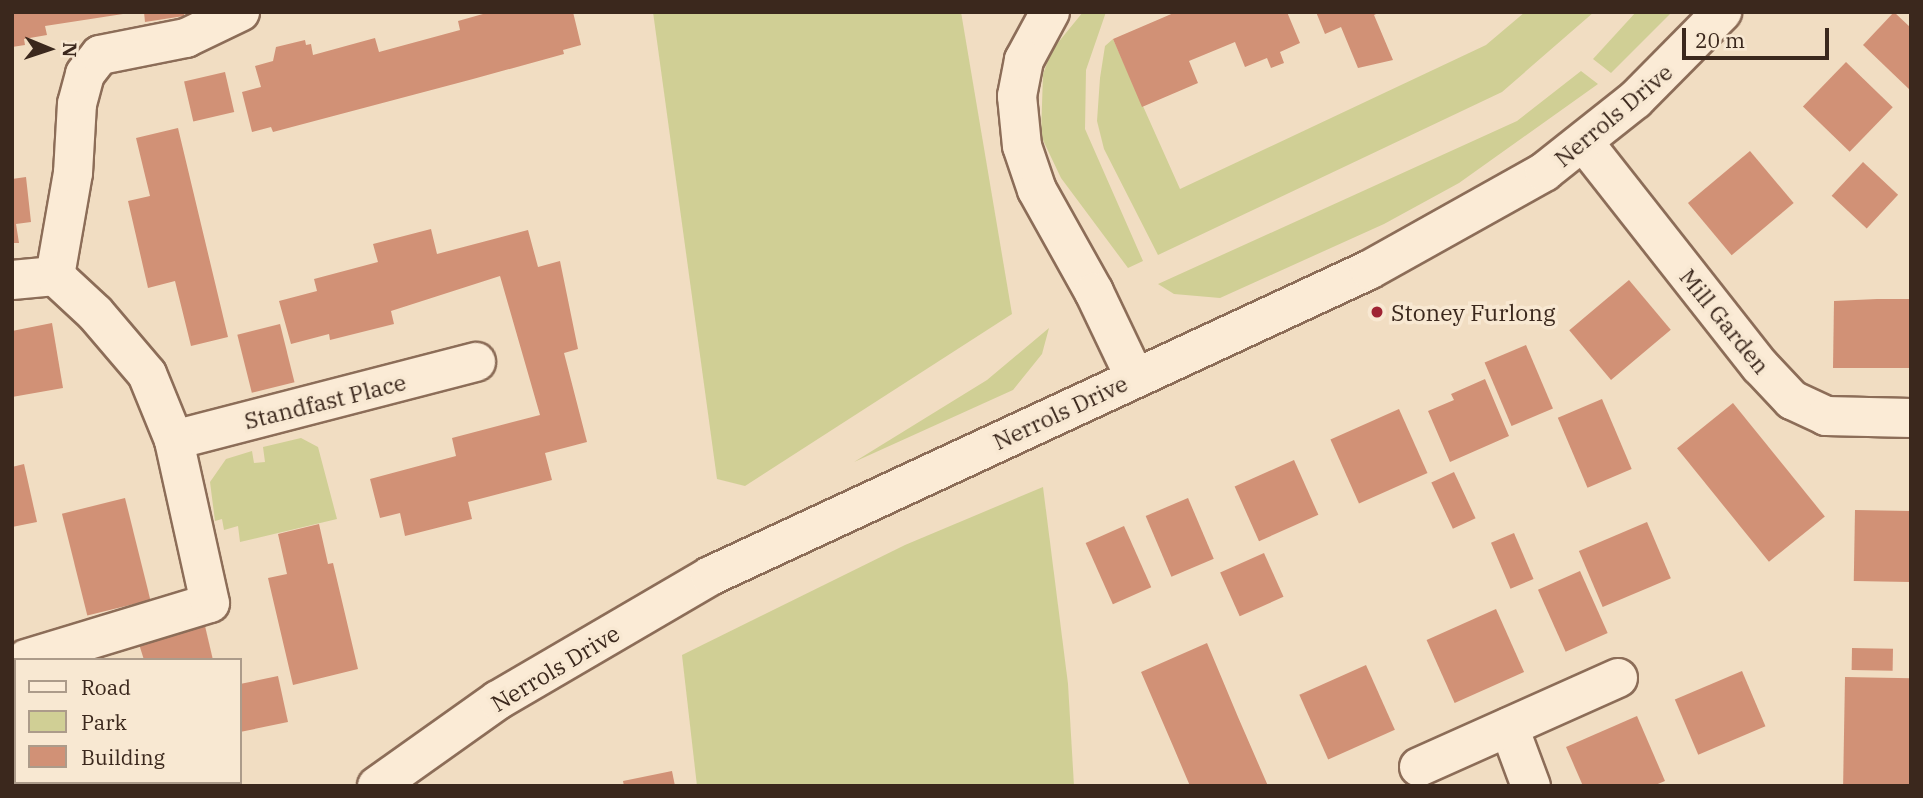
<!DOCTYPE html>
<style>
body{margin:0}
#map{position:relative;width:1923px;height:798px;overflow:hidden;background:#f1ddc2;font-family:"IBM Plex Serif",serif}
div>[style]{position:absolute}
.green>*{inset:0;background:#d0cf95}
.building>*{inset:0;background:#d19176;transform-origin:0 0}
.roads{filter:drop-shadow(2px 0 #8c6d58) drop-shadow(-2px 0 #8c6d58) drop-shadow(0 2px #8c6d58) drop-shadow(0 -2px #8c6d58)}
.minor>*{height:38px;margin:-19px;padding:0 19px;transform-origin:19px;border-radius:19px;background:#fbebd6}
.dots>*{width:19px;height:19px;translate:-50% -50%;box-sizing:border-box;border:4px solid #f8e8d2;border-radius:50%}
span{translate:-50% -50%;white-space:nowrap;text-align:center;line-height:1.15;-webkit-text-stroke:7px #f8e8d2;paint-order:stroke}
.street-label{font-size:23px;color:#3b281d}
.poi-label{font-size:23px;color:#3b281d}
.left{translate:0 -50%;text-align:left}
.frame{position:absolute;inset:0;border:14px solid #3b281d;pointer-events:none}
.legend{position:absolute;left:14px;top:658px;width:228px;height:126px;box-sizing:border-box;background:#f8e8d2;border:2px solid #ac9b8a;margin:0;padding:9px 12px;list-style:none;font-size:21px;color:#3b281d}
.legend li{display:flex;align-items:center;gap:14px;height:35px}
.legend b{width:35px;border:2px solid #ac9b8a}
.north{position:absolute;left:14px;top:14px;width:70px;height:70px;-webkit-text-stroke:5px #f8e8d2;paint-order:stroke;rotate:92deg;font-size:19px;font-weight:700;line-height:28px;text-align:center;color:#3b281d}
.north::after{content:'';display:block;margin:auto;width:24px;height:32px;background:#3b281d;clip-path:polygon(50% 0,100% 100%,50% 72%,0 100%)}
.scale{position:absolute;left:1682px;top:28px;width:147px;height:32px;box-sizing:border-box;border:4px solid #3b281d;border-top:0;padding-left:9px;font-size:21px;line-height:24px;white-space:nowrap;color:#3b281d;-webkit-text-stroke:5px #f8e8d2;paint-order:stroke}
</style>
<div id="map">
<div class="green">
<div style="clip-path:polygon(653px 12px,961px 12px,1012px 314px,745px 486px,717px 479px)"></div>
<div style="clip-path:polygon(1083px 12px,1106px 12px,1086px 70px,1085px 129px,1143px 261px,1128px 268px,1061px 178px,1041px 136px,1043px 74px,1052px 50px)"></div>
<div style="clip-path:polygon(1525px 12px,1594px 12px,1502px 92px,1158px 255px,1104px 149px,1097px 121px,1100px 78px,1105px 46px,1113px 39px,1180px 189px,1486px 45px)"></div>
<div style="clip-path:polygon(1636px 12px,1672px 12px,1611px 73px,1593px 59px)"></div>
<div style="clip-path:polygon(1581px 71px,1598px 84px,1459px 183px,1384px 224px,1220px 298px,1174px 294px,1158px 284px,1517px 121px)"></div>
<div style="clip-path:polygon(1049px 328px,1042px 354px,1013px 390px,854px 462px,987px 380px)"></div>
<div style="clip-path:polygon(301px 438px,318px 447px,337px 519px,240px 542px,238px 526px,224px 530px,222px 519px,215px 521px,210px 482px,226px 459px,252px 451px,254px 463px,265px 462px,263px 447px)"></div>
<div style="clip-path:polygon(1043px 487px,1068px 684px,1074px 786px,697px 786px,682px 655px,905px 545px)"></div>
</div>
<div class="building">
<div style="clip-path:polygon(12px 12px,123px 12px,123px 14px,45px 26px,47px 35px,24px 39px,25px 45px,12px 47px)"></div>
<div style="clip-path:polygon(144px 12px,184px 12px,184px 16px,145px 22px)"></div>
<div style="clip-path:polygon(490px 12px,573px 12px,581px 45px,563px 50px,564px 54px,473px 79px,273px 132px,271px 127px,252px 132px,242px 92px,261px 87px,255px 66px,273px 61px,276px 47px,305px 40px,306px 45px,311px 44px,313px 55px,375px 38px,379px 52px,460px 30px,458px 21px)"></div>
<div style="clip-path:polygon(1176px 12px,1287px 12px,1300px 43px,1280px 52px,1284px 63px,1271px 68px,1267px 58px,1245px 67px,1235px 42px,1189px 61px,1198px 83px,1142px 107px,1113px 39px)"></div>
<div style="clip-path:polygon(1316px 12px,1380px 12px,1374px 15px,1393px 60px,1358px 68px,1341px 27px,1325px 34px)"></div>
<div style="clip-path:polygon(1894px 12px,1911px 28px,1911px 91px,1863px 45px)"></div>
<div style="left:1846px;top:62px;width:65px;height:62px;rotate:44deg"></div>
<div style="left:225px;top:72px;width:41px;height:42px;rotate:77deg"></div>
<div style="clip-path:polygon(178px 128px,228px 337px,191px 346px,175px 281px,148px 288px,128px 201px,150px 196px,136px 138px)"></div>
<div style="left:1750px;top:151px;width:68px;height:81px;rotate:50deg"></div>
<div style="left:1863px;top:162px;width:48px;height:46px;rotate:43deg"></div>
<div style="clip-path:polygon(26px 177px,31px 222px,16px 224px,19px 243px,12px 243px,12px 179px)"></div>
<div style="clip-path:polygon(431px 229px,437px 254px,528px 230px,538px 267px,560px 261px,578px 349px,564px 353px,587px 442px,545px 453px,552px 480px,468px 502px,472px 519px,405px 536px,400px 513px,380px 518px,370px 479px,456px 456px,452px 438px,540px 415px,500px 276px,391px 311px,394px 324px,330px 340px,329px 334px,291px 344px,279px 301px,317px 291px,314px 279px,378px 262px,373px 244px)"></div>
<div style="left:1629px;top:280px;width:65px;height:78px;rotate:50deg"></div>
<div style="clip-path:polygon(1877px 299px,1911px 299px,1911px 368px,1833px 368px,1834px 301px)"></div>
<div style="clip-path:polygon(52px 323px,63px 388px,12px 397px,12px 331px)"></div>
<div style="left:280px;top:324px;width:60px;height:44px;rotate:76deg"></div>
<div style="left:1526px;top:345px;width:69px;height:45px;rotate:67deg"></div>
<div style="clip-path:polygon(1485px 379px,1509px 436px,1450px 462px,1428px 411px,1454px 400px,1451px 394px)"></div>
<div style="left:1602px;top:399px;width:76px;height:48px;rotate:67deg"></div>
<div style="left:1733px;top:403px;width:146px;height:72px;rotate:51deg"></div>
<div style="left:1399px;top:409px;width:70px;height:75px;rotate:66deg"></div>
<div style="left:1294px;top:460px;width:60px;height:65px;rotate:66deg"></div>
<div style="clip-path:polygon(24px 464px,37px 522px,12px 527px,12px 467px)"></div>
<div style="left:1454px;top:472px;width:51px;height:25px;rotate:65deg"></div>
<div style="left:125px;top:498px;width:105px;height:65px;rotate:76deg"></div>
<div style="left:1188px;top:498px;width:66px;height:46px;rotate:67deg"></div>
<div style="left:1855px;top:510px;width:56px;height:71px;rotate:1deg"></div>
<div style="left:1647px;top:522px;width:61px;height:74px;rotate:67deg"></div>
<div style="clip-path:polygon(319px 524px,328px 564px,333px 563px,358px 669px,293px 685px,268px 578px,287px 574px,278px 534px)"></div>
<div style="left:1124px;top:526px;width:67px;height:42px;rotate:66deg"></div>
<div style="left:1514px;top:533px;width:50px;height:25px;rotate:67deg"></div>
<div style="left:1264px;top:553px;width:48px;height:48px;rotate:66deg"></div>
<div style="left:1580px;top:571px;width:68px;height:46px;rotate:66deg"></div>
<div style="left:1496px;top:609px;width:69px;height:76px;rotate:66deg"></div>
<div style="clip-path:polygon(205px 626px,213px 660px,144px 660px,139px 644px)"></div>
<div style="clip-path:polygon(1207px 643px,1238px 717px,1268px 786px,1190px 786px,1173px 746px,1141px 672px)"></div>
<div style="left:1852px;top:648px;width:41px;height:22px;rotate:1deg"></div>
<div style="left:1366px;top:665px;width:71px;height:73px;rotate:66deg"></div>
<div style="left:1742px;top:671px;width:60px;height:73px;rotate:67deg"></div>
<div style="clip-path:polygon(278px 676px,288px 722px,240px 732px,240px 684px)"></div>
<div style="left:1845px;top:677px;width:66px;height:109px;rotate:1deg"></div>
<div style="left:16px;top:700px;width:38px;height:4px;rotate:90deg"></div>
<div style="clip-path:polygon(1637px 716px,1665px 781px,1653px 786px,1583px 786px,1566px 747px)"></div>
<div style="clip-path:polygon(672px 771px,675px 786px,624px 786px,623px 781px)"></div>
</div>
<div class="roads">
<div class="minor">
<div style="left:1050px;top:12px;width:55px;rotate:118.4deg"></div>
<div style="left:1024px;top:60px;width:37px;rotate:101deg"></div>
<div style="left:1017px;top:96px;width:50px;rotate:84.3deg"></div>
<div style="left:1022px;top:146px;width:46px;rotate:71.2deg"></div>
<div style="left:1037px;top:190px;width:117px;rotate:60.8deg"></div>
<div style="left:1094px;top:292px;width:95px;rotate:64.5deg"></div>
<div style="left:1585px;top:144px;width:283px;rotate:51.8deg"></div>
<div style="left:1760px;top:366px;width:47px;rotate:46.7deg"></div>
<div style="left:1792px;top:400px;width:38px;rotate:25deg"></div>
<div style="left:1826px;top:416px;width:85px;rotate:1.3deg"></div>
<div style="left:12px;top:280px;width:43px;rotate:-5.3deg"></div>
<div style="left:55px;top:276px;width:105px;rotate:-80.1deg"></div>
<div style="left:73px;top:173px;width:69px;rotate:-86.7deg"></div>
<div style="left:77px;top:104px;width:31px;rotate:-75deg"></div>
<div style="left:85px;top:74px;width:24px;rotate:-52deg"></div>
<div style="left:100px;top:55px;width:88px;rotate:-11.2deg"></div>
<div style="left:186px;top:38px;width:60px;rotate:-25.7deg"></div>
<div style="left:174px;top:440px;width:312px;rotate:-14.5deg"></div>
<div style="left:26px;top:659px;width:192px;rotate:-16.9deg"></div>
<div style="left:210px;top:603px;width:167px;rotate:-102.5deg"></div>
<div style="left:174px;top:440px;width:71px;rotate:-112.2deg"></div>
<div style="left:147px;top:374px;width:80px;rotate:-130.4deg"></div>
<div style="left:95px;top:313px;width:54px;rotate:-137.2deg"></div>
<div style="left:1509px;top:727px;width:63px;rotate:69.6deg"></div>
<div style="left:1419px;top:767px;width:218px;rotate:-24.1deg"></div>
<div style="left:377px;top:786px;width:148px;rotate:-35.4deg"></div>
<div style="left:498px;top:700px;width:246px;rotate:-30.3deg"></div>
<div style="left:710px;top:576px;width:727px;rotate:-24.91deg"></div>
<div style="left:1369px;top:270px;width:201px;rotate:-29.2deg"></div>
<div style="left:1544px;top:172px;width:116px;rotate:-38.4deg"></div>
<div style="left:1635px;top:100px;width:124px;rotate:-45.3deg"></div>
</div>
</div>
<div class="dots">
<div style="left:1377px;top:312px;background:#9f2434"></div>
</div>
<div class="street-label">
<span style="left:1613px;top:115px;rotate:-40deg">Nerrols Drive</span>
<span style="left:1725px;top:321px;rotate:51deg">Mill Garden</span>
<span style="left:325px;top:401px;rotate:-14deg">Standfast Place</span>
<span style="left:1060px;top:412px;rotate:-25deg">Nerrols Drive</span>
<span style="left:555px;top:668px;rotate:-31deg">Nerrols Drive</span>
</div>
<div class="poi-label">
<span class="left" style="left:1391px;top:312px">Stoney Furlong</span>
</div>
<div class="frame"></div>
<ul class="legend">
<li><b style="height:9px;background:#fbebd6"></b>Road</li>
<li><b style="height:19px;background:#d0cf95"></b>Park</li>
<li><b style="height:19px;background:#d19176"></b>Building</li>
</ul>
<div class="north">N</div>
<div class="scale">20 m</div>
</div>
